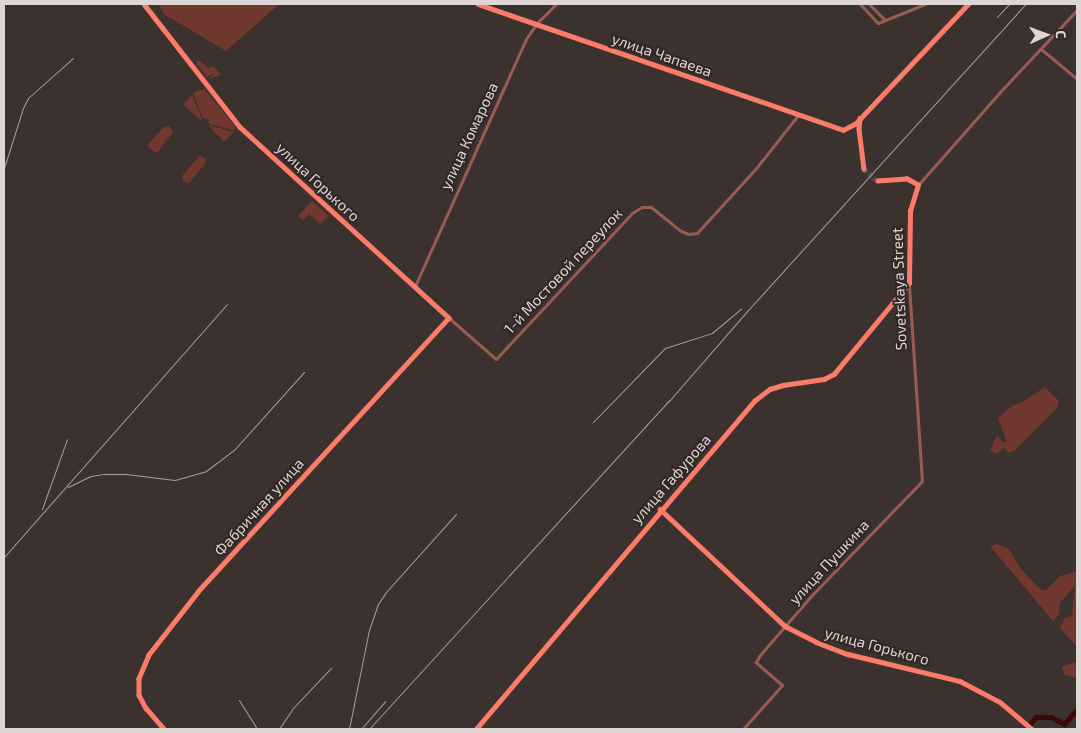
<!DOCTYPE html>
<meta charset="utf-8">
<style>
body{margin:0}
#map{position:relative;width:1081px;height:733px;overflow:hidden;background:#3b312f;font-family:"Exo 2",sans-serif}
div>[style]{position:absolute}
.green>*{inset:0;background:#71382f}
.river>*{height:5px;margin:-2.5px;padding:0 2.5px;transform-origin:2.5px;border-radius:2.5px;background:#3a0905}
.major-tunnel>*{height:4.5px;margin-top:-2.25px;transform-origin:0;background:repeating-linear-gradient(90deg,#534a48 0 4.5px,transparent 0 6.5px)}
.minor>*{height:3px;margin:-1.5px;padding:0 1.5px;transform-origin:1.5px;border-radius:1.5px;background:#9a5b50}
.major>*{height:4.5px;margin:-2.25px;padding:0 2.25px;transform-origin:2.25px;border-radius:2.25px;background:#fc7c69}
.rail>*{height:1px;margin:-0.5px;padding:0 0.5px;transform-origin:0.5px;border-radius:0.5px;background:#a9a1a0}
span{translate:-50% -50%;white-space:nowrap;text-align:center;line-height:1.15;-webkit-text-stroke:4px #312725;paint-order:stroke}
.street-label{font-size:15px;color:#ddd6d5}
.frame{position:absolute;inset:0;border:5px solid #ddd6d5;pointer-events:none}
.north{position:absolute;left:1021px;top:10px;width:50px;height:50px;-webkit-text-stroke:4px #312725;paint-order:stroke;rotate:88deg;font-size:14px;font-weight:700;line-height:20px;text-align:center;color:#ddd6d5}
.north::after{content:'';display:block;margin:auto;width:18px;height:22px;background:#ddd6d5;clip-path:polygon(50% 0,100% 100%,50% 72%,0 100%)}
</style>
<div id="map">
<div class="green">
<div style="clip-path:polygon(158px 4px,279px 4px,226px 51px,164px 14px)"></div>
<div style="clip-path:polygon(198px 60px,209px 68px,213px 66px,221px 75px,209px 79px,215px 73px,207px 77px,196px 64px)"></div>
<div style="clip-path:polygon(200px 90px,205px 90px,235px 126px,234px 130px,209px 124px,209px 120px,203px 118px,193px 93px)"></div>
<div style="clip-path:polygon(192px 95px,202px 119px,201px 120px,183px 105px)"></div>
<div style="clip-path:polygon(208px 125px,234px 132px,224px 142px)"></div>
<div style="clip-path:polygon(169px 126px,173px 132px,157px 153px,153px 151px,148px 147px,149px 143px,164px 127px)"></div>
<div style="clip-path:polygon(200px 155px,206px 159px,205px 164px,189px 183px,186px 183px,182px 179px,182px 176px)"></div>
<div style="clip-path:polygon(312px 201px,329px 216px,320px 224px,309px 214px,303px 220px,298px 216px)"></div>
<div style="clip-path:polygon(1045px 387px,1059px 401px,1057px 408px,1014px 451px,1008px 453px,1004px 447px,997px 454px,990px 451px,997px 435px,1003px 442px,1007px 442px,998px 418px,1012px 406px,1023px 402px)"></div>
<div style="clip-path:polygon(997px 544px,1009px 549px,1020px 568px,1041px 590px,1046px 590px,1060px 576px,1075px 572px,1077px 569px,1077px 647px,1060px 628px,1065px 618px,1072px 615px,1075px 586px,1060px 603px,1059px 614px,1053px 621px,990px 546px)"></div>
<div style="clip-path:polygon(1077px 661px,1077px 679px,1064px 674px,1062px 667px)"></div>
</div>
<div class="river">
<div style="left:1026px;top:729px;width:16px;rotate:-50deg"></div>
<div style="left:1036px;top:717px;width:15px"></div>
<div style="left:1051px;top:717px;width:15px;rotate:28deg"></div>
<div style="left:1064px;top:724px;width:20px;rotate:-49deg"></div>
</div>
<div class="major-tunnel">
<div style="left:864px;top:169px;width:18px;rotate:41deg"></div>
</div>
<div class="minor">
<div style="left:860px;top:4px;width:26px;rotate:47deg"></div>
<div style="left:878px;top:23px;width:51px;rotate:-22deg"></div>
<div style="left:869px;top:4px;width:23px;rotate:45deg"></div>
<div style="left:1041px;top:49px;width:47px;rotate:39.8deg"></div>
<div style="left:918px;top:185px;width:123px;rotate:-48.6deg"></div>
<div style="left:999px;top:93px;width:114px;rotate:-46.8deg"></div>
<div style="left:415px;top:286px;width:271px;rotate:-65.8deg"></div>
<div style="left:526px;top:39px;width:18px;rotate:-56deg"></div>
<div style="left:536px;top:24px;width:28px;rotate:-45deg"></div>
<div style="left:449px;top:318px;width:62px;rotate:41.1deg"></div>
<div style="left:496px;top:359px;width:200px;rotate:-47deg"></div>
<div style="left:632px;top:213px;width:12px;rotate:-31deg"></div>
<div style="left:642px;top:207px;width:9px"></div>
<div style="left:651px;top:207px;width:38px;rotate:39deg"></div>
<div style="left:681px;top:231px;width:8px;rotate:23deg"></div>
<div style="left:688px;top:234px;width:9px;rotate:-6deg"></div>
<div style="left:697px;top:233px;width:89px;rotate:-47.7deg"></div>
<div style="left:757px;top:167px;width:66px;rotate:-51.7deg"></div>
<div style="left:743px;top:729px;width:59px;rotate:-48.4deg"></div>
<div style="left:782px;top:685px;width:35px;rotate:-139deg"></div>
<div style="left:756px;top:662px;width:8px;rotate:-60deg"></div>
<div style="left:760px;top:655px;width:79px;rotate:-49.1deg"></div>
<div style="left:812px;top:595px;width:158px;rotate:-46deg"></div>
<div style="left:922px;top:481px;width:197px;rotate:-93.8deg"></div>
</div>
<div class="major">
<div style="left:144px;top:4px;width:156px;rotate:52deg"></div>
<div style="left:240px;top:127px;width:283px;rotate:42.4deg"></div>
<div style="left:449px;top:318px;width:370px;rotate:132.5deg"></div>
<div style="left:199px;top:591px;width:81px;rotate:128deg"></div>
<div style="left:149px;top:655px;width:26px;rotate:113deg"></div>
<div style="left:139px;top:679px;width:16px;rotate:90deg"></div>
<div style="left:139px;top:695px;width:15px;rotate:62deg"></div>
<div style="left:146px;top:708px;width:28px;rotate:49deg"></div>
<div style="left:478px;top:4px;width:386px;rotate:19deg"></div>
<div style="left:843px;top:130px;width:13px;rotate:-27deg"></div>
<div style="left:855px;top:124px;width:165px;rotate:-46.7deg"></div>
<div style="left:860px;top:118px;width:11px;rotate:95deg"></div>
<div style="left:859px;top:129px;width:40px;rotate:82.9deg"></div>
<div style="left:660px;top:509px;width:171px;rotate:43.1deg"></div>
<div style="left:785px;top:626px;width:35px;rotate:27deg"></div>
<div style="left:816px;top:642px;width:34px;rotate:21deg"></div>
<div style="left:848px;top:654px;width:115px;rotate:13.6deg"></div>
<div style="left:960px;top:681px;width:45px;rotate:27.7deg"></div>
<div style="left:1000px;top:702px;width:42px;rotate:40.2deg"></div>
<div style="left:476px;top:729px;width:430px;rotate:-49.7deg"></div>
<div style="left:754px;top:401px;width:20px;rotate:-37deg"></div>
<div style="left:770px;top:389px;width:14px;rotate:-17deg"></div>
<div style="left:783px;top:385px;width:41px;rotate:-8.3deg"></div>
<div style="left:824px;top:379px;width:11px;rotate:-27deg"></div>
<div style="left:834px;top:374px;width:118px;rotate:-50.5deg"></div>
<div style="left:909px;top:283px;width:72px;rotate:-89.2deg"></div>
<div style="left:910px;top:211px;width:27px;rotate:-73deg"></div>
<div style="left:918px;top:185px;width:13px;rotate:-151deg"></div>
<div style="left:907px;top:179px;width:29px;rotate:176deg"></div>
</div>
<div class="rail">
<div style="left:997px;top:17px;width:18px;rotate:-47deg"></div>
<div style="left:4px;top:168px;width:63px;rotate:-72.4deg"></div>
<div style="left:23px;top:108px;width:11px;rotate:-63deg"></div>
<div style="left:28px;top:98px;width:60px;rotate:-41.6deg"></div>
<div style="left:593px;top:422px;width:103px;rotate:-45.8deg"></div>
<div style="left:665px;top:348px;width:49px;rotate:-17.7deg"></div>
<div style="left:712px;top:333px;width:38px;rotate:-40deg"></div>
<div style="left:68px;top:487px;width:25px;rotate:-26deg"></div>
<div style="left:91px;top:476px;width:12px;rotate:-9deg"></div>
<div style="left:103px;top:474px;width:23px"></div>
<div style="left:126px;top:474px;width:49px;rotate:7deg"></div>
<div style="left:175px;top:480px;width:32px;rotate:-16deg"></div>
<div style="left:206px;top:471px;width:35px;rotate:-37deg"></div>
<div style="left:234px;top:450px;width:105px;rotate:-48.1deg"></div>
<div style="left:42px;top:509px;width:74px;rotate:-70.3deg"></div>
<div style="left:4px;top:557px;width:337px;rotate:-48.6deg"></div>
<div style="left:239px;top:700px;width:34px;rotate:58deg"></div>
<div style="left:279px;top:729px;width:25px;rotate:-56deg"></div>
<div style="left:293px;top:708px;width:55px;rotate:-46.5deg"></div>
<div style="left:349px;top:729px;width:101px;rotate:-78.6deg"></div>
<div style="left:369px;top:630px;width:28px;rotate:-71deg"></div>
<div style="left:378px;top:604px;width:14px;rotate:-56deg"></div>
<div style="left:386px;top:592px;width:105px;rotate:-48.1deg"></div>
<div style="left:361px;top:729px;width:37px;rotate:-49deg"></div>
<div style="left:369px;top:729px;width:445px;rotate:-47.6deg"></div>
<div style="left:669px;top:401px;width:122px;rotate:-49deg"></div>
<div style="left:749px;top:309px;width:412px;rotate:-47.8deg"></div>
</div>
<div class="street-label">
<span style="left:662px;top:55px;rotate:19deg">улица Чапаева</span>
<span style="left:469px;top:136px;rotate:-65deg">улица Комарова</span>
<span style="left:318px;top:182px;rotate:43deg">улица Горького</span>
<span style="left:563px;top:271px;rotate:-47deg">1-й Мостовой переулок</span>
<span style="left:899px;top:289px;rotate:-92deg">Sovetskaya Street</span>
<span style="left:671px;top:479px;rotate:-49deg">улица Гафурова</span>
<span style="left:259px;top:507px;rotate:-48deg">Фабричная улица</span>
<span style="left:829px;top:562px;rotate:-47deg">улица Пушкина</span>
<span style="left:877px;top:646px;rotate:15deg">улица Горького</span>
</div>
<div class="frame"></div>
<div class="north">С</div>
</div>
